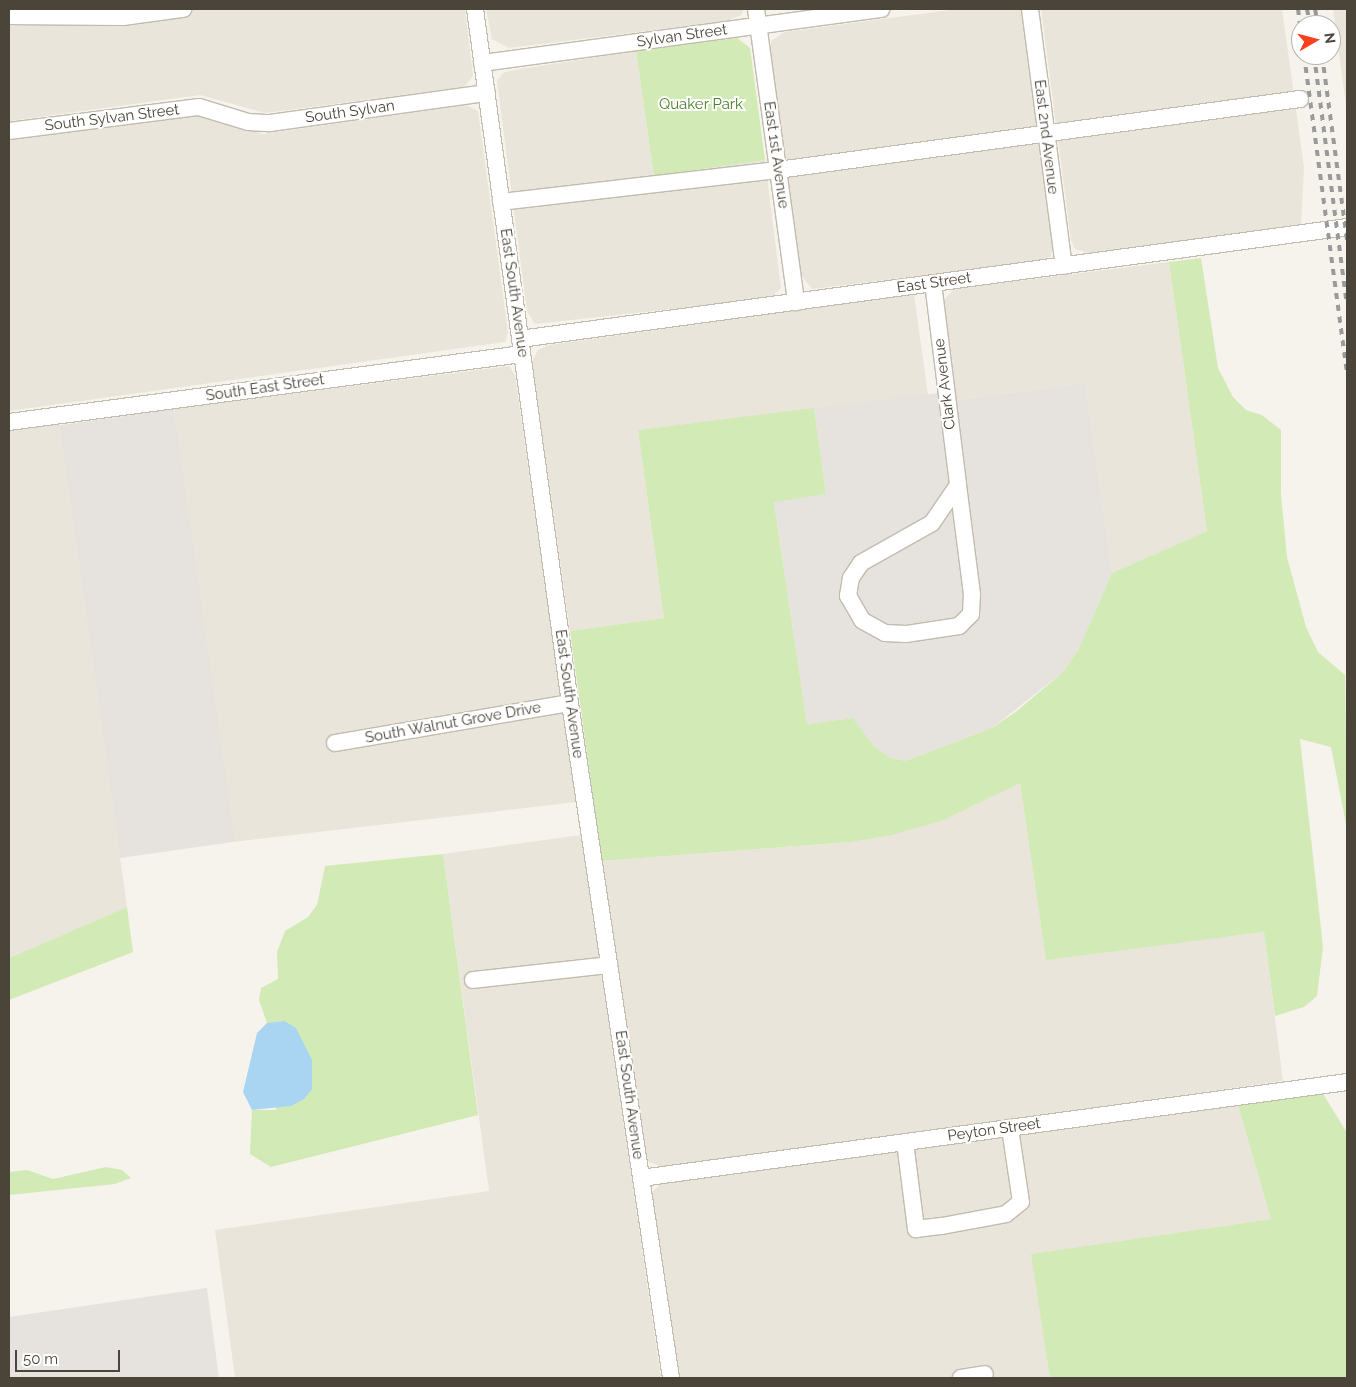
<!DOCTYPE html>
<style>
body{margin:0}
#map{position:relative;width:1356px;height:1387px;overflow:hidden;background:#f6f3ec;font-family:Raleway,sans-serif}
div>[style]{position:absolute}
.residential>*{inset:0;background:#eae5da}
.industrial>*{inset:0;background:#e6e2dd;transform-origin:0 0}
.green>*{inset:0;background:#d2eab5}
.water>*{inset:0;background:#a9d4f2}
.roads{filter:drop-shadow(1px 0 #c2bbae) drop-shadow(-1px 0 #c2bbae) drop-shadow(0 1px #c2bbae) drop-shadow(0 -1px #c2bbae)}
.minor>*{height:16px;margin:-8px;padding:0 8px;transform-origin:8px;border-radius:8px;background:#fff}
.rail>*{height:4px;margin-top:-2px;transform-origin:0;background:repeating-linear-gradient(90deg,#9a9a9a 0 6px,transparent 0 12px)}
span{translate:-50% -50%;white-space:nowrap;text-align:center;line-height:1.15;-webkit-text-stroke:4px #fff;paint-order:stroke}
.street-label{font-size:15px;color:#4b4439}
.park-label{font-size:15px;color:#4a7f2a}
.frame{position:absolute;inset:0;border:10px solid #4b4439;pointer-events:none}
.north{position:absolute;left:1291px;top:15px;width:50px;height:50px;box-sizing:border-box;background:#fff;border:1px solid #b7b4b0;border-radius:50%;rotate:82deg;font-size:14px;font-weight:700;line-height:20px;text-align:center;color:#4b4439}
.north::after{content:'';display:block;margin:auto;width:18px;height:22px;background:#fc3f1d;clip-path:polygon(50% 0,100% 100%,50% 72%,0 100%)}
.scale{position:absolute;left:15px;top:1350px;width:105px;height:22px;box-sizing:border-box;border:2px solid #4b4439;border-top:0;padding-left:6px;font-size:15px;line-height:18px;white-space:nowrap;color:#4b4439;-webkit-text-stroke:4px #fff;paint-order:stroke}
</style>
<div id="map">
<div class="residential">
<div style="clip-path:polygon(9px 9px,465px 9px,473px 76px,464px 87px,265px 113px,200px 95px,9px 121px)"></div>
<div style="clip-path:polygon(486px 9px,744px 9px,741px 15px,727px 21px,509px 48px,492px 39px)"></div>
<div style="clip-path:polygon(958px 9px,1020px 9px,1022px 12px,1053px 242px,1051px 256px,1041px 261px,812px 289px,801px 275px,769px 52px,771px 41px,785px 32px)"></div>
<div style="clip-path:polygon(1041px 9px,1282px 9px,1304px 167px,1301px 225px,1089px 253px,1075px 249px,1071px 240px)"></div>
<div style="clip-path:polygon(1333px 9px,1347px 9px,1347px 113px)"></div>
<div style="clip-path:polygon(636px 51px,654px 176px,765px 160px,781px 288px,770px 298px,535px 324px,527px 311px,497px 81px,503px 73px,514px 70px)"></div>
<div style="clip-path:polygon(466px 105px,478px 111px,508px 332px,505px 342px,9px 411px,9px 140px,199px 115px,263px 134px)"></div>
<div style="clip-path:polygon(1169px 262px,1207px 531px,1112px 573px,1085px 383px,956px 400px,943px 301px,954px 289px)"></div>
<div style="clip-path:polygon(914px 294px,928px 395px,638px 430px,664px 618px,570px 631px,532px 362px,538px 350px,549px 345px)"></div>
<div style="clip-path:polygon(509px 366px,515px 375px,576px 802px,233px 842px,174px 409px)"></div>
<div style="clip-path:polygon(59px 424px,127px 907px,9px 958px,9px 431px)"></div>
<div style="clip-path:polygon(1020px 783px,1046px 959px,1264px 932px,1283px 1081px,672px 1166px,662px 1167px,649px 1162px,644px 1153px,602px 861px,850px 842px,944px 820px)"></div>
<div style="clip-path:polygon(581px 835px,661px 1378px,235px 1378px,215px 1230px,489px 1191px,443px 854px)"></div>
<div style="clip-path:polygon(1237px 1102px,1271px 1219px,1032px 1254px,1050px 1378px,677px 1378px,651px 1200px,652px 1192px,662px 1183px)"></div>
</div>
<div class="industrial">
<div style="clip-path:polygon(1085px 383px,1112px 573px,1078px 650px,1063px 672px,992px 728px,905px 761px,889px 757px,874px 746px,853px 718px,807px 724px,774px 501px,826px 494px,814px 408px,955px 391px,956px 400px)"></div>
<div style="left:174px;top:409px;width:437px;height:116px;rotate:82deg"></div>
<div style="clip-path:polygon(207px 1288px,219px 1378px,9px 1378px,9px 1317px)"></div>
</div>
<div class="green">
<div style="clip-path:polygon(737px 38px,750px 48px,765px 160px,654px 176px,636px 51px)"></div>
<div style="clip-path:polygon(1201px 258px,1218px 368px,1233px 397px,1246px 410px,1262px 415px,1281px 430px,1281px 495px,1287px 557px,1306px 627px,1318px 652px,1345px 675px,1347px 829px,1331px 747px,1300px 739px,1323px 947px,1317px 996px,1304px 1007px,1275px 1016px,1264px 932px,1046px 960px,1020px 783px,944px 820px,892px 835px,850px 842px,602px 861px,570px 631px,664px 618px,638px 430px,814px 408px,826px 494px,774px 502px,807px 724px,853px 718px,874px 746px,889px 757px,905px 761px,992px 728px,1017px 711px,1063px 672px,1078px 650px,1112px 573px,1207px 531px,1169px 262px)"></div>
<div style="clip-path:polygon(443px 854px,478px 1115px,271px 1167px,250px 1154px,252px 1110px,276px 1110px,284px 1021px,267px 1023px,259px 1000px,261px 988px,278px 979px,277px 952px,285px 931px,308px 917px,317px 905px,325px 866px)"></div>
<div style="clip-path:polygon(127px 907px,133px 952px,9px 1000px,9px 958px)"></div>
<div style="clip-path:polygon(1322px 1092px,1347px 1133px,1347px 1378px,1050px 1378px,1031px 1254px,1271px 1219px,1237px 1102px)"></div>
<div style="clip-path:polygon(106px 1167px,122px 1170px,131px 1178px,115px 1184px,9px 1195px,9px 1172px,27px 1170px,53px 1179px)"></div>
</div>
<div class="water">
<div style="clip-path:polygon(284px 1021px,296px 1028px,312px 1060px,312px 1089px,304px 1099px,291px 1106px,252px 1110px,243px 1092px,257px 1033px,267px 1023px)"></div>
</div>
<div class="roads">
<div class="minor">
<div style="left:475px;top:9px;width:700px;rotate:82.21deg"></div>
<div style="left:570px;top:703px;width:683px;rotate:81.49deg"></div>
<div style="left:756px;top:9px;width:296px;rotate:82.2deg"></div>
<div style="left:1030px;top:9px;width:259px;rotate:82.5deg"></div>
<div style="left:9px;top:16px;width:114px;rotate:0.5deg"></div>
<div style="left:123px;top:17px;width:61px;rotate:-7.6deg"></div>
<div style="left:482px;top:63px;width:403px;rotate:-7.7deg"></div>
<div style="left:9px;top:131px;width:192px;rotate:-7.2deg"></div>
<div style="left:199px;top:107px;width:51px;rotate:17deg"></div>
<div style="left:248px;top:122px;width:22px;rotate:3deg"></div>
<div style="left:270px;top:123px;width:219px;rotate:-7.9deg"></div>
<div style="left:501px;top:202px;width:279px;rotate:-6.6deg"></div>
<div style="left:778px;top:170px;width:527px;rotate:-7.75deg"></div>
<div style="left:933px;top:283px;width:204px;rotate:82.9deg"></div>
<div style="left:520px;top:339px;width:835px;rotate:-7.71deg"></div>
<div style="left:9px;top:422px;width:517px;rotate:-7.55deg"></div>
<div style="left:958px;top:485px;width:110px;rotate:82.7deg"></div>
<div style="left:972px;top:594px;width:20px;rotate:93deg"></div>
<div style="left:971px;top:614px;width:17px;rotate:135deg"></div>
<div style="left:959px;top:626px;width:54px;rotate:171.4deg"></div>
<div style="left:906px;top:634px;width:21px;rotate:-177deg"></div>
<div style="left:885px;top:633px;width:26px;rotate:-151deg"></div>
<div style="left:862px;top:620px;width:28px;rotate:-120deg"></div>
<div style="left:848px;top:596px;width:18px;rotate:-81deg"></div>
<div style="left:851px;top:578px;width:18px;rotate:-56deg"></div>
<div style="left:861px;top:563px;width:81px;rotate:-29.4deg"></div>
<div style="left:932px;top:523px;width:46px;rotate:-55.6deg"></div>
<div style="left:335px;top:743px;width:238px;rotate:-9.7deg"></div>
<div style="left:473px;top:980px;width:137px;rotate:-6.3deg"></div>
<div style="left:905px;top:1142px;width:88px;rotate:82.8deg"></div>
<div style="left:916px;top:1229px;width:26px;rotate:-7deg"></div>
<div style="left:942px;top:1226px;width:65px;rotate:-10.6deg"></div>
<div style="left:1006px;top:1214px;width:19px;rotate:-39deg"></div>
<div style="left:1021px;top:1202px;width:75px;rotate:-98.5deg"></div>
<div style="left:641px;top:1178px;width:712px;rotate:-7.74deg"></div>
<div style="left:961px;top:1378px;width:24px;rotate:-9deg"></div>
</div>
</div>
<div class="rail">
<div style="left:1298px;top:9px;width:23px;rotate:83deg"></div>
<div style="left:1307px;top:9px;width:16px;rotate:79deg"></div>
<div style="left:1315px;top:9px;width:16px;rotate:79deg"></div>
<div style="left:1304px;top:55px;width:323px;rotate:82.3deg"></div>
<div style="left:1314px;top:55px;width:251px;rotate:82.5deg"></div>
<div style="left:1322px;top:55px;width:187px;rotate:82.3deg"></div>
</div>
<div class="street-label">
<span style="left:682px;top:36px;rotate:-8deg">Sylvan Street</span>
<span style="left:350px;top:112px;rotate:-8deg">South Sylvan</span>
<span style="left:112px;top:118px;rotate:-7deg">South Sylvan Street</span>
<span style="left:1046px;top:137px;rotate:83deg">East 2nd Avenue</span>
<span style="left:776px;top:155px;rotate:82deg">East 1st Avenue</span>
<span style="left:934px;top:283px;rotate:-8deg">East Street</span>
<span style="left:514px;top:293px;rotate:82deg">East South Avenue</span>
<span style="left:945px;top:384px;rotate:-97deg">Clark Avenue</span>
<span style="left:265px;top:388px;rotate:-8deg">South East Street</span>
<span style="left:569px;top:694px;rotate:82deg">East South Avenue</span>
<span style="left:453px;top:723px;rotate:-10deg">South Walnut Grove Drive</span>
<span style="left:629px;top:1095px;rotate:82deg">East South Avenue</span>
<span style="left:994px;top:1130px;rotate:-8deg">Peyton Street</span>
</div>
<div class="park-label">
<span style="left:701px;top:105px">Quaker Park</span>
</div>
<div class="frame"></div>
<div class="north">N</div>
<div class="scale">50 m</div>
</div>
